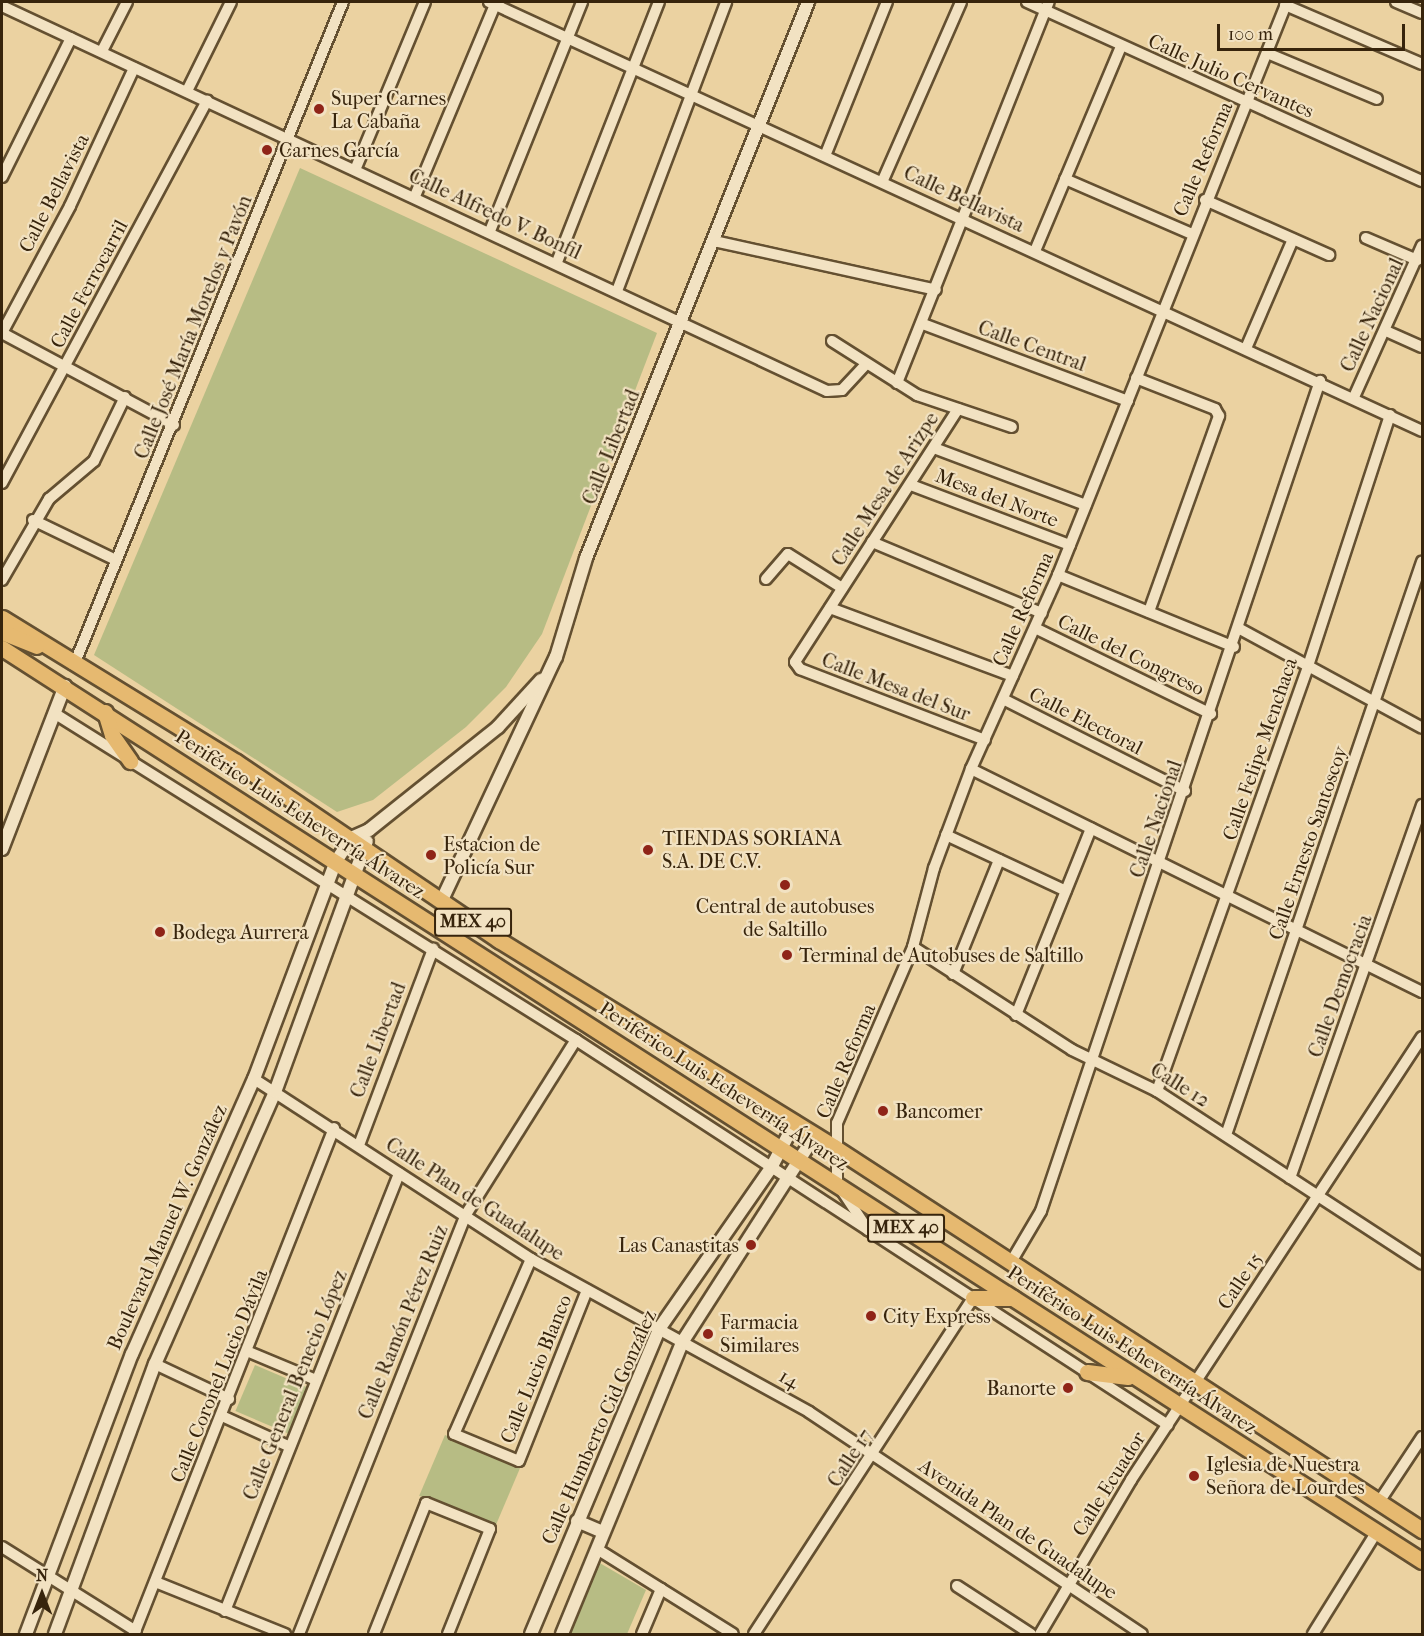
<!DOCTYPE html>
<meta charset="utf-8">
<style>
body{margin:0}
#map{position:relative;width:1424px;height:1636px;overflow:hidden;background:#ebd2a1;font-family:"IM FELL French Canon",serif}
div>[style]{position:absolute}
.green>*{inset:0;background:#b7bc84;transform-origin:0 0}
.roads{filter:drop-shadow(2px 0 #645031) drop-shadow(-2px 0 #645031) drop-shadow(0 2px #645031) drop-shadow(0 -2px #645031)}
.minor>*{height:10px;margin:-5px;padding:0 5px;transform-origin:5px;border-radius:5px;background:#f2e2c2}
.tertiary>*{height:12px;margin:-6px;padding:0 6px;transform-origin:6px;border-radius:6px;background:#f2e2c2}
.primary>*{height:15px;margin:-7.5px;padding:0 7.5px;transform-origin:7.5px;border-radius:7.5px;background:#e6b970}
.dots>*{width:16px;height:16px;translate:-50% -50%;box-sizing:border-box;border:3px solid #f2e2c2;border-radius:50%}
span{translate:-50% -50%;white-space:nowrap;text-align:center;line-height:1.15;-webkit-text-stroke:4.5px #f2e2c2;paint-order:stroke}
.shield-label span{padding:2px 4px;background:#f2e2c2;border:2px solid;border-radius:4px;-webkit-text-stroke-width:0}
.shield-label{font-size:18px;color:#37240c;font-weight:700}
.street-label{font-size:20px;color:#37240c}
.poi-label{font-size:20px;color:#37240c}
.left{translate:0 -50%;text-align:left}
.right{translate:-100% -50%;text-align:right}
.frame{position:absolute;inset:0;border:3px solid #37240c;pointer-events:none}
.north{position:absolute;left:12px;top:1564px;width:60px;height:60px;-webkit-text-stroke:4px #f2e2c2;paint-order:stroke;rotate:0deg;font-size:16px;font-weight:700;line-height:24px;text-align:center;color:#37240c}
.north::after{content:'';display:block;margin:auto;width:21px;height:27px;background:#37240c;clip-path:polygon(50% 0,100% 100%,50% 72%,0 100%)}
.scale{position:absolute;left:1217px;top:24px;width:188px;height:27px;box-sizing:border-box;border:3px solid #37240c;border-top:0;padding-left:8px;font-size:18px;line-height:21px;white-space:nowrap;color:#37240c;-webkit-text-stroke:4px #f2e2c2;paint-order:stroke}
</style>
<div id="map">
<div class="green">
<div style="clip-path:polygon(300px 168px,657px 333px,542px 634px,506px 687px,466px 727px,373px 800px,337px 812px,94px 655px)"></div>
<div style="left:255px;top:1365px;width:58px;height:50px;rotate:23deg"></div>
<div style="left:445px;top:1435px;width:82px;height:66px;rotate:23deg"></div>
<div style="clip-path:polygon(598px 1562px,646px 1590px,627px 1634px,570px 1634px)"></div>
</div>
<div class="roads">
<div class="minor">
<div style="left:489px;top:2px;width:1027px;rotate:24.69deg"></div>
<div style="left:1027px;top:2px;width:434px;rotate:24.4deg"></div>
<div style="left:1396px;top:2px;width:28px;rotate:23deg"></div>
<div style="left:1285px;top:5px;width:149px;rotate:23.3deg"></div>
<div style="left:2px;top:6px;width:910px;rotate:25.02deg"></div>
<div style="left:827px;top:391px;width:15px;rotate:-4deg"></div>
<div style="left:842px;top:390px;width:35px;rotate:-47deg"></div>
<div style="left:102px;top:51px;width:55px;rotate:-63deg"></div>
<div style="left:1267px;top:53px;width:119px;rotate:22.7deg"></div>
<div style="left:187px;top:91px;width:99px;rotate:-63.7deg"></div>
<div style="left:825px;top:156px;width:166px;rotate:-68.1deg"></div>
<div style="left:355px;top:170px;width:182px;rotate:-67.4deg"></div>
<div style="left:2px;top:177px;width:155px;rotate:-63.6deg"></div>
<div style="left:1065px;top:179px;width:138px;rotate:23.4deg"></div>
<div style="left:883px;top:180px;width:194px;rotate:-66.3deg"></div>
<div style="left:415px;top:196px;width:210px;rotate:-67.3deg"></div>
<div style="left:1205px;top:200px;width:136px;rotate:23.9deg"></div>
<div style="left:490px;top:231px;width:247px;rotate:-68.1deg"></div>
<div style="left:1366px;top:238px;width:56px;rotate:23.3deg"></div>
<div style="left:714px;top:241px;width:227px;rotate:12.4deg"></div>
<div style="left:1035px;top:251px;width:222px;rotate:-67.2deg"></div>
<div style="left:557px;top:262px;width:279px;rotate:-68.6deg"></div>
<div style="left:617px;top:291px;width:309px;rotate:-69.3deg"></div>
<div style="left:923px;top:324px;width:219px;rotate:20.6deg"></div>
<div style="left:1386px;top:331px;width:39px;rotate:24deg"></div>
<div style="left:2px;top:333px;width:144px;rotate:-61.8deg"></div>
<div style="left:70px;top:206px;width:152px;rotate:-65.1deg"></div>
<div style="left:2px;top:333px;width:195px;rotate:28.1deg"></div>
<div style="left:832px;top:341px;width:101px;rotate:32.4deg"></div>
<div style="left:917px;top:395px;width:100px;rotate:18.6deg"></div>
<div style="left:1247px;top:346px;width:116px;rotate:-66.7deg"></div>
<div style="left:1136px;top:378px;width:85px;rotate:21.4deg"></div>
<div style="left:1215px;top:409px;width:8px;rotate:60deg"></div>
<div style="left:1219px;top:416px;width:208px;rotate:109.7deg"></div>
<div style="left:897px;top:383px;width:410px;rotate:-68.3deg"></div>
<div style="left:1354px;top:397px;width:166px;rotate:-65.8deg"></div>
<div style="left:958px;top:409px;width:301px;rotate:122.8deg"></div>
<div style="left:795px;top:662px;width:9px;rotate:54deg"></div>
<div style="left:800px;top:669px;width:198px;rotate:21deg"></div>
<div style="left:934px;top:448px;width:162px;rotate:20.6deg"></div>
<div style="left:2px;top:483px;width:434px;rotate:-61.8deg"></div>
<div style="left:911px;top:485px;width:170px;rotate:20.7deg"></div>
<div style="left:33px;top:520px;width:92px;rotate:25.7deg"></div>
<div style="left:872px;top:542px;width:184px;rotate:22.7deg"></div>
<div style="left:1058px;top:575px;width:190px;rotate:22.2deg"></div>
<div style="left:766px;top:579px;width:33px;rotate:-49deg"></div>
<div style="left:788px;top:554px;width:64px;rotate:32.2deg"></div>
<div style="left:2px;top:580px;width:94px;rotate:-59.9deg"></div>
<div style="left:49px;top:499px;width:59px;rotate:-40.2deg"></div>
<div style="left:94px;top:461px;width:71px;rotate:-64.2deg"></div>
<div style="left:830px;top:608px;width:195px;rotate:20.4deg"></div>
<div style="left:1035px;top:628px;width:196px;rotate:26deg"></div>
<div style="left:1240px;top:629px;width:207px;rotate:28.5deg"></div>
<div style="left:74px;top:665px;width:715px;rotate:-67.92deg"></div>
<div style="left:1003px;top:699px;width:204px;rotate:26.8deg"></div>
<div style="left:54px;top:713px;width:616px;rotate:32.06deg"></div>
<div style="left:576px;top:1040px;width:706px;rotate:33.04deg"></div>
<div style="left:971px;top:769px;width:503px;rotate:26.31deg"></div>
<div style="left:946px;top:835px;width:132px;rotate:25deg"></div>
<div style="left:913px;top:947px;width:189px;rotate:32.9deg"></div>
<div style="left:1072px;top:1050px;width:94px;rotate:25.8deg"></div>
<div style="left:1157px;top:1091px;width:316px;rotate:33.1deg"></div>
<div style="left:953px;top:974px;width:123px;rotate:-68deg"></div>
<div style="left:1016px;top:1015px;width:201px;rotate:-68.1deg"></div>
<div style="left:254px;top:1079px;width:330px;rotate:33deg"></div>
<div style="left:531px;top:1259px;width:317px;rotate:28.8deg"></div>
<div style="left:809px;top:1412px;width:400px;rotate:33.7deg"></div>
<div style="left:1157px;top:1091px;width:451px;rotate:-70.4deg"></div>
<div style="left:1308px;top:666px;width:264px;rotate:-71.9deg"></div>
<div style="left:1226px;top:1135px;width:606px;rotate:-71.12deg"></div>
<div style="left:359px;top:1145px;width:210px;rotate:-69.3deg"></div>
<div style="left:1290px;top:1178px;width:396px;rotate:-70.5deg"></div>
<div style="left:868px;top:1230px;width:56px;rotate:-123.4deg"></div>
<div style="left:837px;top:1183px;width:60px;rotate:-90deg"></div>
<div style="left:837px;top:1123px;width:192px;rotate:-66.6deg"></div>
<div style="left:913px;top:947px;width:82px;rotate:-75.1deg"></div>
<div style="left:934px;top:868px;width:106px;rotate:-69.5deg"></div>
<div style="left:971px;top:769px;width:213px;rotate:-65.8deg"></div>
<div style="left:1058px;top:575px;width:617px;rotate:-68.22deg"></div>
<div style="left:531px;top:1259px;width:191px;rotate:113.7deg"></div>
<div style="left:454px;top:1434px;width:70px;rotate:22.6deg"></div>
<div style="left:519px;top:1461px;width:184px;rotate:-68.3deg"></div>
<div style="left:1011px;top:1262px;width:59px;rotate:-59.5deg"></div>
<div style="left:1041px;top:1211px;width:876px;rotate:-71.42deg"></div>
<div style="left:249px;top:1352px;width:73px;rotate:22.7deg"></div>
<div style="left:155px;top:1364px;width:82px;rotate:25.3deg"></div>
<div style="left:222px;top:1416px;width:72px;rotate:24.4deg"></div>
<div style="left:1379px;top:1502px;width:78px;rotate:-56.5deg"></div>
<div style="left:2px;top:1547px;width:158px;rotate:32.1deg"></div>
<div style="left:597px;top:1549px;width:160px;rotate:32deg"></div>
<div style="left:158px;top:1583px;width:137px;rotate:21.9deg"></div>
<div style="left:957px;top:1586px;width:88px;rotate:33deg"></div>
<div style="left:225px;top:1611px;width:471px;rotate:-68.3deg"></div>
<div style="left:134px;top:1634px;width:544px;rotate:-68.43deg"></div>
<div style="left:299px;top:1634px;width:450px;rotate:-68.3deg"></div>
<div style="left:465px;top:1216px;width:208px;rotate:-57.8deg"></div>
<div style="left:374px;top:1634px;width:141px;rotate:-68.3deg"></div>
<div style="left:426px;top:1503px;width:69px;rotate:22.1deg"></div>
<div style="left:490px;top:1529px;width:113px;rotate:111.8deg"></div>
<div style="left:642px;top:1634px;width:49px;rotate:-67.1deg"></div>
<div style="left:754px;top:1634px;width:401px;rotate:-56.9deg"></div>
<div style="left:1040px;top:1634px;width:179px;rotate:-59.4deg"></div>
<div style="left:1131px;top:1480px;width:530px;rotate:-56.7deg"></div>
<div style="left:1313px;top:1634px;width:121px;rotate:-58.1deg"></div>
</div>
<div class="tertiary">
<div style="left:2px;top:849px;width:175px;rotate:-68.9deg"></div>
<div style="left:441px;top:902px;width:271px;rotate:-64.9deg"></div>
<div style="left:556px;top:657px;width:103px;rotate:-73.1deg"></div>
<div style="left:586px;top:558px;width:599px;rotate:-68.23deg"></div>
<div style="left:577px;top:1521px;width:28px;rotate:23deg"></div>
<div style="left:26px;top:1634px;width:299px;rotate:-69.3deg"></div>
<div style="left:132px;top:1354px;width:301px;rotate:-66.1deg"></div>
<div style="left:254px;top:1079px;width:231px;rotate:-69.4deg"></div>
<div style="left:335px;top:863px;width:30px;rotate:-57deg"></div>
<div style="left:351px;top:838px;width:20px;rotate:-24deg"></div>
<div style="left:369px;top:830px;width:165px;rotate:-38.6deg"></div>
<div style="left:498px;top:727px;width:64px;rotate:-47.5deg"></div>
<div style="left:55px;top:1634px;width:288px;rotate:-69.7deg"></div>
<div style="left:155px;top:1364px;width:297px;rotate:-66.2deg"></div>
<div style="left:275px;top:1092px;width:267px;rotate:-69.9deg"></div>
<div style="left:531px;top:1634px;width:331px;rotate:-67.2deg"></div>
<div style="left:659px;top:1329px;width:196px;rotate:-55.2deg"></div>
<div style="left:771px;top:1168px;width:52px;rotate:-62.4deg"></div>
<div style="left:562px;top:1634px;width:317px;rotate:-67.6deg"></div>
<div style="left:683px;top:1341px;width:245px;rotate:-57.3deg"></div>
</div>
<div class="primary">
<div style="left:2px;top:618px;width:275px;rotate:31.6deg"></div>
<div style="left:236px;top:762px;width:318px;rotate:34.1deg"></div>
<div style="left:499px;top:940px;width:394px;rotate:31.7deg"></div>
<div style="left:834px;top:1147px;width:702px;rotate:33.08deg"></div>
<div style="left:2px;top:632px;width:37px;rotate:22deg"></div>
<div style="left:2px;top:648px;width:1688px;rotate:32.74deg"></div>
<div style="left:105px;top:712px;width:24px;rotate:73deg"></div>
<div style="left:112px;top:735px;width:32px;rotate:55deg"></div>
<div style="left:973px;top:1298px;width:40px"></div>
<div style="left:1087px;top:1372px;width:41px;rotate:7deg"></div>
</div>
</div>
<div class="dots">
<div style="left:319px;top:109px;background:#8f2418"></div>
<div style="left:267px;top:150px;background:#8f2418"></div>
<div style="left:648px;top:850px;background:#8f2418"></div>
<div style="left:431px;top:855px;background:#8f2418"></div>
<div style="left:785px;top:885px;background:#8f2418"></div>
<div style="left:160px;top:932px;background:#8f2418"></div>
<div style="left:787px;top:955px;background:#8f2418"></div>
<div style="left:883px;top:1111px;background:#8f2418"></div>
<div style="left:751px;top:1245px;background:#8f2418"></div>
<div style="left:871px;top:1316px;background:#8f2418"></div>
<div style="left:708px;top:1334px;background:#8f2418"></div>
<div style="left:1068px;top:1388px;background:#8f2418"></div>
<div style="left:1194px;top:1476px;background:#8f2418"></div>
</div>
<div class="shield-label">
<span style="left:473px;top:922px">MEX 40</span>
<span style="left:906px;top:1228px">MEX 40</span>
</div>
<div class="street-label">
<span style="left:1231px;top:76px;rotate:24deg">Calle Julio Cervantes</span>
<span style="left:1203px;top:159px;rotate:-67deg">Calle Reforma</span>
<span style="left:54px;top:193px;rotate:-63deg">Calle Bellavista</span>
<span style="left:964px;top:199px;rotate:25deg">Calle Bellavista</span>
<span style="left:495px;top:214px;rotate:25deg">Calle Alfredo V. Bonfil</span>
<span style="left:89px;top:284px;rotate:-62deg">Calle Ferrocarril</span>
<span style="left:1372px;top:315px;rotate:-65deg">Calle Nacional</span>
<span style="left:193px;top:327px;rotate:-68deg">Calle José María Morelos y Pavón</span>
<span style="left:1032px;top:346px;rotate:20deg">Calle Central</span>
<span style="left:611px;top:447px;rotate:-68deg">Calle Libertad</span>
<span style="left:885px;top:489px;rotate:-57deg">Calle Mesa de Arizpe</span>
<span style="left:997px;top:498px;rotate:21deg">Mesa del Norte</span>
<span style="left:1023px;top:609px;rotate:-66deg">Calle Reforma</span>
<span style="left:1131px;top:655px;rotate:26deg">Calle del Congreso</span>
<span style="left:896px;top:687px;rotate:21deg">Calle Mesa del Sur</span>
<span style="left:1086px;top:721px;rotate:27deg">Calle Electoral</span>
<span style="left:1260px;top:749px;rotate:-71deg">Calle Felipe Menchaca</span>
<span style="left:300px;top:814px;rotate:33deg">Periférico Luis Echeverría Álvarez</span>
<span style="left:1156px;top:819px;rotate:-71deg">Calle Nacional</span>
<span style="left:1308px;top:843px;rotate:-71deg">Calle Ernesto Santoscoy</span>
<span style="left:1340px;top:986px;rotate:-70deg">Calle Democracia</span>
<span style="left:378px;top:1040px;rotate:-69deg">Calle Libertad</span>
<span style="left:846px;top:1061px;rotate:-67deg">Calle Reforma</span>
<span style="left:1180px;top:1085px;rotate:32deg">Calle 12</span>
<span style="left:724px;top:1086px;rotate:33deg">Periférico Luis Echeverría Álvarez</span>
<span style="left:475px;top:1199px;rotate:33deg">Calle Plan de Guadalupe</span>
<span style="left:167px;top:1227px;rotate:-66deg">Boulevard Manuel W. González</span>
<span style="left:1240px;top:1281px;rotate:-56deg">Calle 15</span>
<span style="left:403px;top:1322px;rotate:-68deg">Calle Ramón Pérez Ruiz</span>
<span style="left:1132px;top:1350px;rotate:33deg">Periférico Luis Echeverría Álvarez</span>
<span style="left:536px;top:1369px;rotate:-68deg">Calle Lucio Blanco</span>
<span style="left:219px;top:1376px;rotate:-68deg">Calle Coronel Lucio Dávila</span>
<span style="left:789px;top:1379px;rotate:31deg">14</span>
<span style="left:295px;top:1385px;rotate:-68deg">Calle General Benecio López</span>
<span style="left:599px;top:1427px;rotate:-66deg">Calle Humberto Cid González</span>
<span style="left:850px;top:1458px;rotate:-57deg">Calle 17</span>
<span style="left:1109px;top:1484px;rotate:-58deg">Calle Ecuador</span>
<span style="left:1018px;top:1529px;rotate:34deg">Avenida Plan de Guadalupe</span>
</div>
<div class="poi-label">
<span class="left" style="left:331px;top:110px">Super Carnes<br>La Cabaña</span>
<span class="left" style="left:279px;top:150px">Carnes García</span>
<span class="left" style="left:662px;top:850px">TIENDAS SORIANA<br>S.A. DE C.V.</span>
<span class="left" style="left:443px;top:856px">Estacion de<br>Policía Sur</span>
<span style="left:785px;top:918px">Central de autobuses<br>de Saltillo</span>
<span class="left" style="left:172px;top:932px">Bodega Aurrera</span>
<span class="left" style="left:799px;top:955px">Terminal de Autobuses de Saltillo</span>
<span class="left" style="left:895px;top:1111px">Bancomer</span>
<span class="right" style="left:739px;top:1245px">Las Canastitas</span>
<span class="left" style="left:883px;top:1316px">City Express</span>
<span class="left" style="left:720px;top:1334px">Farmacia<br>Similares</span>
<span class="right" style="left:1056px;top:1388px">Banorte</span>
<span class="left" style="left:1206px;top:1476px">Iglesia de Nuestra<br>Señora de Lourdes</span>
</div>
<div class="frame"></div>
<div class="north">N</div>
<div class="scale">100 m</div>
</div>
